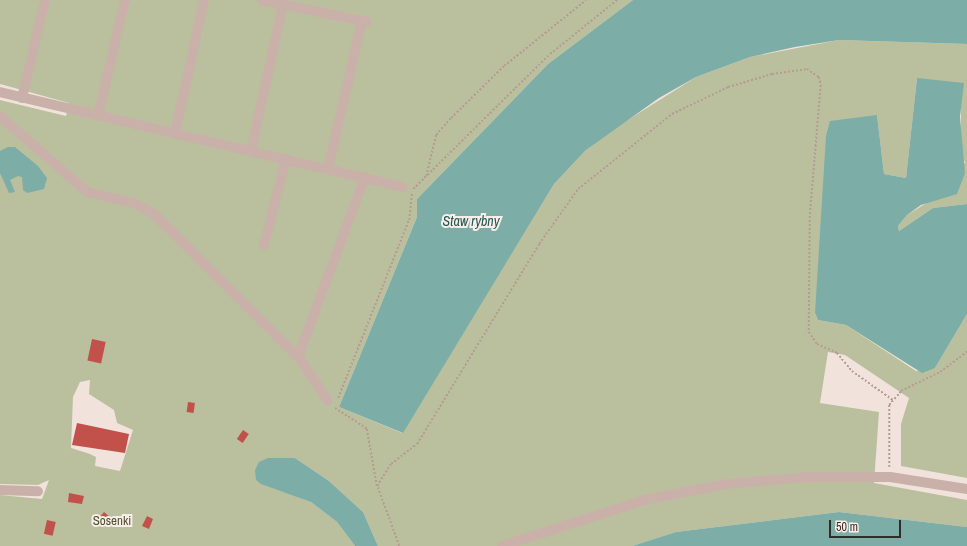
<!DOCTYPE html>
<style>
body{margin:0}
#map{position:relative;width:967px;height:546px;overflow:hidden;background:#f1e3dc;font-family:"Archivo Narrow",sans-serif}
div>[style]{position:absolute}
.green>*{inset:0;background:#bac09d}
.water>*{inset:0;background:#7cada6}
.building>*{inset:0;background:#c1514a;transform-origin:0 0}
.path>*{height:1.5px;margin-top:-0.75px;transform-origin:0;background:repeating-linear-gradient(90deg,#b59b93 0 2px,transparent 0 4px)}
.minor>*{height:10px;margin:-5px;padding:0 5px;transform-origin:5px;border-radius:5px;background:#c9b1a9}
span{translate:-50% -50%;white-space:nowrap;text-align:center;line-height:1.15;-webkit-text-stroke:4px #f9eee9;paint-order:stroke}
.park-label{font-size:13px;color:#4d532d}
.water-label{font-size:14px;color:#20564f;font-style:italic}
.scale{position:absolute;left:829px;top:520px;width:72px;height:18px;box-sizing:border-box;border:2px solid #362a28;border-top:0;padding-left:5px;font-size:12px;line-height:14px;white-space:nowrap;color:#362a28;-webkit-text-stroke:3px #f9eee9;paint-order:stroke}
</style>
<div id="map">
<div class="green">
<div style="clip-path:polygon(evenodd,0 0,633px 0,548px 64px,417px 199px,417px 217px,339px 407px,402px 433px,554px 184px,586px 150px,612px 130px,696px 77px,750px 57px,839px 40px,967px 44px,967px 204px,933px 208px,899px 231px,898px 226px,907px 215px,933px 199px,945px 197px,965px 162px,961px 155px,961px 96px,917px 78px,906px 178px,884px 174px,877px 115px,815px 313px,818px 320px,846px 325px,916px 371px,935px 368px,967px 314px,967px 478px,901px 466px,901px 424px,909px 398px,845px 355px,828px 352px,820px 403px,879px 412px,874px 483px,967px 500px,967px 527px,839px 512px,676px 532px,632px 546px,378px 546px,363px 512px,329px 481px,295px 458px,256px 480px,311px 502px,337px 522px,355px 546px,0 546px,0 495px,42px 499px,49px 480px,38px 485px,0 484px,0 100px,66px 116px,69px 103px,0 84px,0 0,90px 380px,89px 394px,114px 410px,117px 423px,133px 430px,120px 471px,95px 466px,96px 457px,90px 454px,71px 448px,73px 397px,80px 382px,90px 380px)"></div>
</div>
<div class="water">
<div style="clip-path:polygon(633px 0,967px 0,967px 44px,839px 40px,795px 47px,750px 57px,696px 77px,659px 98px,586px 150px,554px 184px,403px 433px,339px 407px,417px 217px,417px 199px,548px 64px)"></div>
<div style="clip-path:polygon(917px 78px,964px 83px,960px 117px,965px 173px,957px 194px,921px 205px,907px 215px,898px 226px,899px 231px,933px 208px,967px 204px,967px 314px,935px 368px,922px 373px,846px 325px,818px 320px,815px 313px,826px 136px,830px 121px,877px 115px,884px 174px,906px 178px)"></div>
<div style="clip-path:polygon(8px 147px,15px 147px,38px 166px,47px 178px,44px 189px,27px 193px,23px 190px,22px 177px,18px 176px,10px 180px,15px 192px,9px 193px,0 173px,0 151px)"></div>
<div style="clip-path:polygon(268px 458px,295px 458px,329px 481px,363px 512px,378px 546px,355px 546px,337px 522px,311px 502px,261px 484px,256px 480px,255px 470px,259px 462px)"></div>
<div style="clip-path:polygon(839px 512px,967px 527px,967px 546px,632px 546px,676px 532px)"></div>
</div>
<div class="building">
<div style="left:92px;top:339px;width:14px;height:22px;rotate:12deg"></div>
<div style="left:188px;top:402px;width:7px;height:10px;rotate:8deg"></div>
<div style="clip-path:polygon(77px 423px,129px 434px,125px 453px,72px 445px)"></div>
<div style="left:243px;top:430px;width:7px;height:11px;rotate:34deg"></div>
<div style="clip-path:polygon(69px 493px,84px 496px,82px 504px,68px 502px)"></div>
<div style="left:104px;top:512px;width:8px;height:11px;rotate:40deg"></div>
<div style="clip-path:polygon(147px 516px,153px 519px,149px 529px,142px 526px)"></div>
<div style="left:47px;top:520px;width:9px;height:14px;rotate:13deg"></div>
</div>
<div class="path">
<div style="left:426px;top:176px;width:42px;rotate:-76.3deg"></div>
<div style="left:436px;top:135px;width:23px;rotate:-49deg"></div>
<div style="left:451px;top:118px;width:74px;rotate:-44.5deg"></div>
<div style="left:504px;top:66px;width:105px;rotate:-38.8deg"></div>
<div style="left:413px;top:189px;width:192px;rotate:-44.6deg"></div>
<div style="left:550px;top:54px;width:86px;rotate:-38.9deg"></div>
<div style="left:338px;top:398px;width:192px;rotate:-68.3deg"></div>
<div style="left:409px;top:220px;width:28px;rotate:-84deg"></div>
<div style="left:335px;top:408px;width:38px;rotate:33deg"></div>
<div style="left:367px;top:429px;width:58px;rotate:80deg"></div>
<div style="left:889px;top:467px;width:62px;rotate:-90deg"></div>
<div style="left:889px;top:405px;width:18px;rotate:-49deg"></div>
<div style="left:901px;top:391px;width:43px;rotate:-26deg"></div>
<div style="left:940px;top:372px;width:34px;rotate:-37deg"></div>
<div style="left:399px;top:546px;width:64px;rotate:-110.1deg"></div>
<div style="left:377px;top:486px;width:26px;rotate:-58deg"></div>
<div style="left:391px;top:464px;width:33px;rotate:-38deg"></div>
<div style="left:417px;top:444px;width:234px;rotate:-58.6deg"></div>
<div style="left:539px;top:244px;width:67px;rotate:-54.7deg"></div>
<div style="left:578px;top:189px;width:120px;rotate:-38.6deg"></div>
<div style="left:672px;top:114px;width:62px;rotate:-25.7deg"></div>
<div style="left:728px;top:87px;width:46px;rotate:-16.5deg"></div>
<div style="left:772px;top:74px;width:35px;rotate:-8deg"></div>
<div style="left:807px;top:69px;width:14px;rotate:34deg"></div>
<div style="left:819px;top:77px;width:8px;rotate:76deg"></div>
<div style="left:821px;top:85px;width:131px;rotate:94.8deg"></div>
<div style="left:810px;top:216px;width:116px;rotate:90.5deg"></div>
<div style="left:809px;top:332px;width:14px;rotate:56deg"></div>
<div style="left:817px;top:344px;width:22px;rotate:24deg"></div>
<div style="left:837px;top:353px;width:23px;rotate:50deg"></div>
<div style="left:852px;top:371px;width:50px;rotate:35.3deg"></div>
</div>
<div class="minor">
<div style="left:262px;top:0;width:107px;rotate:11.8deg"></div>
<div style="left:0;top:92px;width:414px;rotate:13.3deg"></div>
<div style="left:22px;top:98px;width:101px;rotate:-76.8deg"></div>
<div style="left:0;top:116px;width:116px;rotate:41.1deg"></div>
<div style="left:87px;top:192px;width:48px;rotate:13.2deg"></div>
<div style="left:134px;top:203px;width:23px;rotate:29deg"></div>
<div style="left:154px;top:214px;width:206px;rotate:44.8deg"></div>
<div style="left:300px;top:359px;width:50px;rotate:56.3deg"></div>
<div style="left:98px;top:116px;width:119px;rotate:-76.9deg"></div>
<div style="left:175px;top:134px;width:137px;rotate:-77.8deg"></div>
<div style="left:251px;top:151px;width:150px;rotate:-77.7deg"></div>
<div style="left:328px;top:169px;width:152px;rotate:-77.1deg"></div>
<div style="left:264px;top:245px;width:89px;rotate:-75.7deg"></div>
<div style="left:298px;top:357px;width:192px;rotate:-69.6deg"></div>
<div style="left:0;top:490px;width:38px;rotate:2deg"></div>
<div style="left:502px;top:546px;width:149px;rotate:-17.9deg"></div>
<div style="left:644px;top:500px;width:85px;rotate:-10.9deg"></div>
<div style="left:727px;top:484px;width:80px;rotate:-5deg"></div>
<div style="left:807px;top:477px;width:83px"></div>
<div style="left:890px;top:477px;width:78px;rotate:8.9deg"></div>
</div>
<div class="park-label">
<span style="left:112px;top:521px">Sosenki</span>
</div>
<div class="water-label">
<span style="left:471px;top:221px">Staw rybny</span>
</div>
<div class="scale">50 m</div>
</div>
